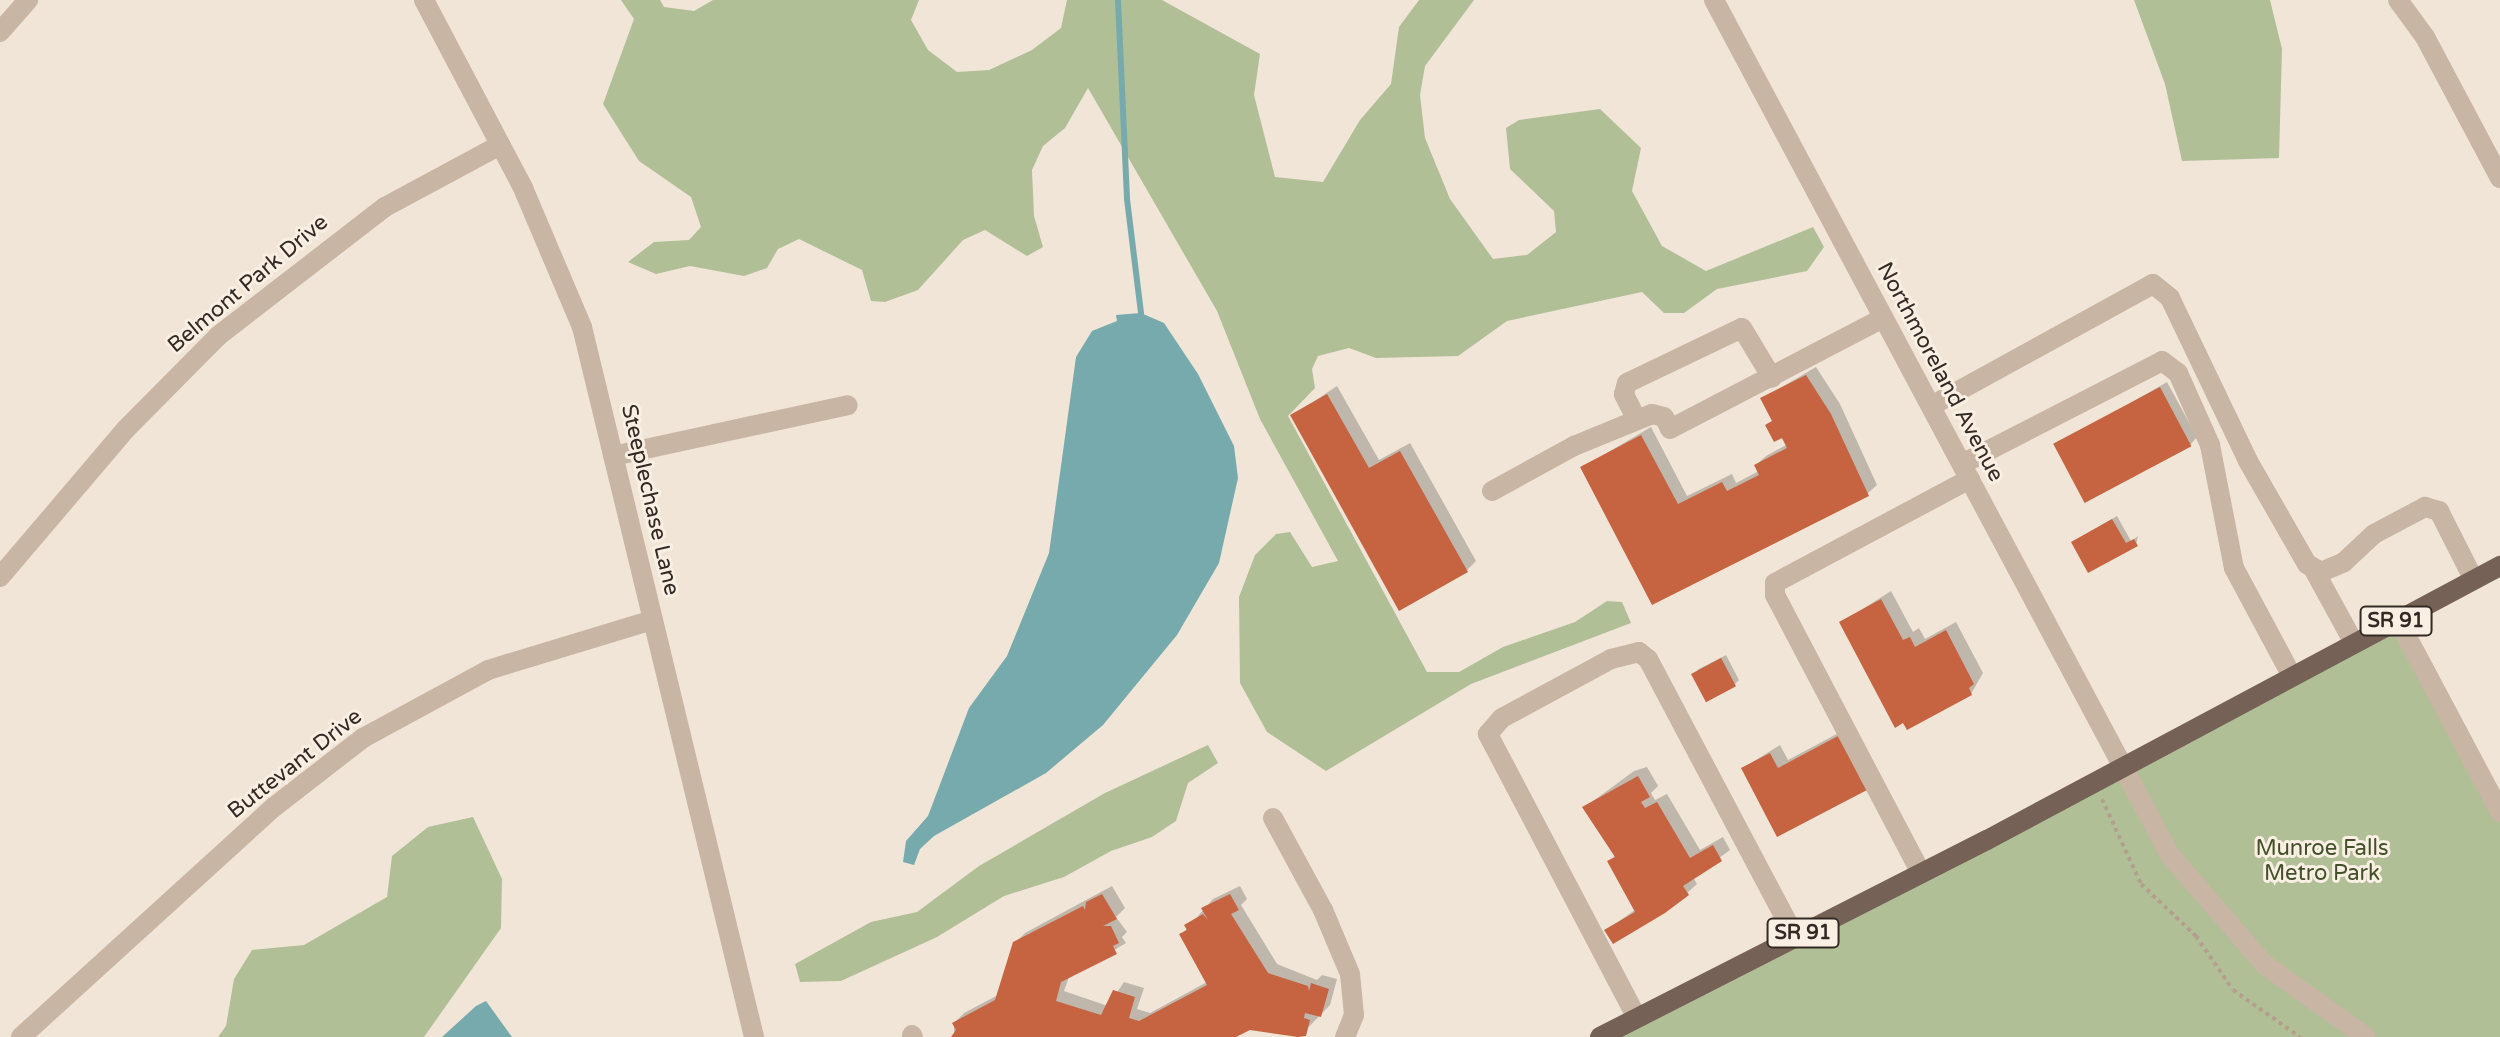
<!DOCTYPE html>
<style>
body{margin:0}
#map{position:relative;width:2500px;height:1037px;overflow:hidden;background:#f1e5d7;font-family:"Varela Round",sans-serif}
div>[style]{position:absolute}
.green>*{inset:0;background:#b1bf97}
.water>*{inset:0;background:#76aaad}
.shadow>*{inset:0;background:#0003}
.stream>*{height:6px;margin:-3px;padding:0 3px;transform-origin:3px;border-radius:3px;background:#76aaad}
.building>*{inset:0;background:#c66340;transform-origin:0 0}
.path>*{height:4px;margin-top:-2px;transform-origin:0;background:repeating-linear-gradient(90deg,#b49f8e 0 4px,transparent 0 8px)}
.minor>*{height:20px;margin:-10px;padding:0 10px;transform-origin:10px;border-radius:10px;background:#c8b5a3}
.major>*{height:20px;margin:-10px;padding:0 10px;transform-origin:10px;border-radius:10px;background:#756156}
span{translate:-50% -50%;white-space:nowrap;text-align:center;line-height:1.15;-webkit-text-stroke:6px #f9efe3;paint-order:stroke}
.shield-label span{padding:2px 6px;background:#f9efe3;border:2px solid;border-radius:6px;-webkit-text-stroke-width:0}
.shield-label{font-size:20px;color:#332a25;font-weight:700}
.street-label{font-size:22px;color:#332a25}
.park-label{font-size:22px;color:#425129}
</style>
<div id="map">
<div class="green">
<div style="clip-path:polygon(621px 0,660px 0,664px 7px,694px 11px,713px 0,919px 0,911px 20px,928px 50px,957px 72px,989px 70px,1032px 50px,1061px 28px,1067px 0,1162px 0,1260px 54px,1254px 95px,1275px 177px,1323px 182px,1360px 120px,1391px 84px,1399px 27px,1419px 0,1474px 0,1425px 66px,1420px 95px,1425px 138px,1450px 199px,1493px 259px,1527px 255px,1556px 232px,1554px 211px,1510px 169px,1506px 128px,1519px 120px,1600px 109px,1641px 148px,1632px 191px,1662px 246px,1706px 271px,1813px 227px,1824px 247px,1807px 271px,1717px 289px,1684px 313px,1664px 313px,1642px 292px,1507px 321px,1458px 356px,1376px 358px,1349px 348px,1318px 356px,1312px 369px,1315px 388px,1288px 416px,1427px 672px,1459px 672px,1503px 647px,1575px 622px,1607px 601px,1622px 602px,1631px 623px,1471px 684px,1326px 771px,1267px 732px,1240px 683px,1239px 597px,1255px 555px,1276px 534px,1290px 532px,1312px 567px,1338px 561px,1260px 419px,1217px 311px,1088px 88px,1065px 128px,1043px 146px,1032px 170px,1034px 216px,1043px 247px,1027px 256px,985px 230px,963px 240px,918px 290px,885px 302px,871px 301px,862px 270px,799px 239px,778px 249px,767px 268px,744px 276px,690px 266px,656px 274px,628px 262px,654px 242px,689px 240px,701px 227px,691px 197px,639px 161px,603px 104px,634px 19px)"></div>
<div style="clip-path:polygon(2134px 0,2270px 0,2282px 49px,2279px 158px,2182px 161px,2165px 84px)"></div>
<div style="clip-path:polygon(2405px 616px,2500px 804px,2500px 1037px,1600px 1037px)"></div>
<div style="clip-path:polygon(1208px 745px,1218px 763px,1188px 783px,1176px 821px,1152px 837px,1111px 851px,1064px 877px,1004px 896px,937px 937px,841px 981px,800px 982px,795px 964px,871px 922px,917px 912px,979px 866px,1105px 793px)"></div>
<div style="clip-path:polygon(473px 817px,502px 879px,501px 928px,424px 1037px,218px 1037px,226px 1026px,234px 979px,252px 950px,304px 945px,387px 897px,392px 856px,428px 827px)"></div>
</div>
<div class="water">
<div style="clip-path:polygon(1141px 313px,1164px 323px,1198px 374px,1234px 446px,1238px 478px,1219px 563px,1177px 635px,1103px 725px,1046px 773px,934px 836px,920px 849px,914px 865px,903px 862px,906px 841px,928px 816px,969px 708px,1007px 656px,1049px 553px,1076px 357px,1092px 331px,1117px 321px,1116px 315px)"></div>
<div style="clip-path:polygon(486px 1001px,512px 1037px,442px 1037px,476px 1006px)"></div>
</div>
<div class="shadow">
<div style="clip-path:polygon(1816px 367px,1840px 404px,1877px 485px,1867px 494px,1653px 602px,1583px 467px,1651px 427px,1687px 496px,1732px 474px,1736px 483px,1759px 471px,1756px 465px,1766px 456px,1788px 444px,1767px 426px,1774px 419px,1763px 398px)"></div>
<div style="clip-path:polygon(2167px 382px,2197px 437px,2191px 444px,2057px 445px)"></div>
<div style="clip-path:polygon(1337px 386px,1379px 460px,1410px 443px,1476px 561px,1467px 570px,1292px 416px)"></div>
<div style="clip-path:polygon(2117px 516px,2131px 541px,2138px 536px,2136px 545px,2073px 542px)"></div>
<div style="clip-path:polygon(1891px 591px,1913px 632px,1919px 628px,1925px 639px,1956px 622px,1983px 673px,1971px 694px,1842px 622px)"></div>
<div style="clip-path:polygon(1726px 655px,1739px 680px,1735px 684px,1697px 670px)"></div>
<div style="clip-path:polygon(1848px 728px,1875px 779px,1743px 768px,1780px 745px,1788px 760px)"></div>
<div style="clip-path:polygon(1647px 767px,1658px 786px,1651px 793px,1655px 800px,1667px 794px,1700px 850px,1723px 837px,1730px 850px,1693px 877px,1697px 884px,1687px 893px,1607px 930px,1636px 909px,1609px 861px,1616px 855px,1585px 807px,1634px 771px)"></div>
<div style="clip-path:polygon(1112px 886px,1125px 908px,1116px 917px,1127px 932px,1122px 937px,1126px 943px,1069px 977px,1064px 991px,1108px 1006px,1124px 982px,1144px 988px,1137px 1009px,1150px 1013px,1207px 982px,1182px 934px,1213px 899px,1240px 886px,1247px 899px,1241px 905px,1277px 964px,1317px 980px,1322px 975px,1337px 979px,1330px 1005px,1299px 1037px,1250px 1027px,1232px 1037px,954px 1037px,954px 1023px,964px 1013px,998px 995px,1015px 943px,1025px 933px)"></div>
</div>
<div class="stream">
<div style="left:1118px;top:0;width:199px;rotate:87.4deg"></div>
<div style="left:1127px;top:199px;width:115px;rotate:83deg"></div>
</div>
<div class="building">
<div style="clip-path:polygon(1806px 375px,1831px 414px,1869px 496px,1652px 605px,1580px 467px,1641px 435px,1678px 504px,1722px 482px,1727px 491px,1759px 475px,1754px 465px,1787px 448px,1782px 438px,1774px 442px,1765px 425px,1772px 421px,1760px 398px)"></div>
<div style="left:2160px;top:387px;width:67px;height:121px;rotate:62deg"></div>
<div style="clip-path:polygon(1327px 394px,1369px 468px,1400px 451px,1468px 572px,1399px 611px,1290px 415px)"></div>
<div style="clip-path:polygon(2112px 519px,2126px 543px,2134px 539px,2138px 546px,2088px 573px,2071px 542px)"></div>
<div style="clip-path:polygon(1881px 599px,1903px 640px,1910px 637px,1915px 647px,1946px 630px,1974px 684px,1969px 688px,1972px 695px,1907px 730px,1903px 723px,1895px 728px,1839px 622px)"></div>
<div style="left:1721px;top:658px;width:32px;height:34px;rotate:62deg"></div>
<div style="clip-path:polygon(1838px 736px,1867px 790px,1777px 837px,1741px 768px,1770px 753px,1778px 768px)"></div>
<div style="clip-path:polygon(1638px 776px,1650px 797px,1641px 802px,1645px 808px,1657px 802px,1690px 858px,1713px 845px,1722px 861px,1683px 886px,1689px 895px,1665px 913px,1613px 944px,1604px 930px,1635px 912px,1607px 861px,1615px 857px,1582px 807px)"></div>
<div style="clip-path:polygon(1102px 894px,1117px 919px,1103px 926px,1111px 926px,1119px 943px,1113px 946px,1117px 954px,1061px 982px,1056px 1001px,1101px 1015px,1113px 990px,1135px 997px,1129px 1018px,1139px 1021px,1207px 985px,1179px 934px,1187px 930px,1184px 925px,1203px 914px,1208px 920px,1201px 908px,1230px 894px,1239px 910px,1231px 914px,1268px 973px,1308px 986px,1309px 991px,1311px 983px,1329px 989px,1321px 1017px,1305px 1013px,1304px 1018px,1310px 1020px,1306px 1036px,1298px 1037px,1250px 1030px,1236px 1037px,951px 1037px,956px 1030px,952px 1023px,995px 1000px,1013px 942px,1083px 906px,1085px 910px,1086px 902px)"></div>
</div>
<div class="path">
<div style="left:2102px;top:799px;width:94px;rotate:65.4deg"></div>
<div style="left:2141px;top:884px;width:76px;rotate:43.4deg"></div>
<div style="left:2196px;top:936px;width:65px;rotate:55.6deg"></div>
<div style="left:2233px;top:990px;width:82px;rotate:35deg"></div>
</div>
<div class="minor">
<div style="left:424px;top:0;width:212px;rotate:62.2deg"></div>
<div style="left:523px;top:188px;width:151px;rotate:67deg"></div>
<div style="left:582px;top:327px;width:731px;rotate:76.38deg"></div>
<div style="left:1714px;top:0;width:969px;rotate:61.93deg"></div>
<div style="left:2170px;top:855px;width:144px;rotate:49.2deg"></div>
<div style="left:2264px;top:964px;width:125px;rotate:35.6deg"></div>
<div style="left:2398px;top:0;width:46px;rotate:53.9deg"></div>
<div style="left:2425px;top:37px;width:160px;rotate:62deg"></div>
<div style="left:0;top:32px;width:43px;rotate:-48.8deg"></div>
<div style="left:1931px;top:406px;width:253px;rotate:-28.8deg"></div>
<div style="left:2153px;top:284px;width:22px;rotate:39deg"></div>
<div style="left:2170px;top:298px;width:181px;rotate:64.4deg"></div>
<div style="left:2248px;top:461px;width:119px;rotate:60.2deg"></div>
<div style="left:2307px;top:564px;width:16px;rotate:30deg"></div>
<div style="left:2321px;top:572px;width:25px;rotate:-23deg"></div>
<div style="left:2344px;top:562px;width:41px;rotate:-43deg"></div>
<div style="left:2374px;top:534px;width:58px;rotate:-27.9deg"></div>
<div style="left:2425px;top:507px;width:15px;rotate:16deg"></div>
<div style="left:2439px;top:511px;width:77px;rotate:63.1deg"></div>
<div style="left:1637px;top:420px;width:29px;rotate:-117deg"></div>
<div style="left:1624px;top:394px;width:11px;rotate:-75deg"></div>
<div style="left:1627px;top:383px;width:127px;rotate:-25.6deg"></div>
<div style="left:1742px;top:328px;width:58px;rotate:59deg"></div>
<div style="left:613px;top:456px;width:240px;rotate:-12.2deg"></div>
<div style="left:1962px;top:464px;width:225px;rotate:-27.2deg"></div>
<div style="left:2162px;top:361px;width:20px;rotate:37deg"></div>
<div style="left:2178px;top:373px;width:79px;rotate:66deg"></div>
<div style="left:2210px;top:445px;width:125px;rotate:79deg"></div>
<div style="left:2234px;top:568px;width:123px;rotate:61.8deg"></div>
<div style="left:1492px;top:491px;width:94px;rotate:-28.8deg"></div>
<div style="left:1574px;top:446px;width:84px;rotate:-22.3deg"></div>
<div style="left:1652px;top:414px;width:12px;rotate:14deg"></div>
<div style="left:1664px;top:417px;width:13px;rotate:63deg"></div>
<div style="left:1670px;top:429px;width:240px;rotate:-27.5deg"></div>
<div style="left:2314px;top:570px;width:83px;rotate:61.3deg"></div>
<div style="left:0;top:577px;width:193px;rotate:-49.6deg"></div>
<div style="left:125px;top:430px;width:132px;rotate:-45.3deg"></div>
<div style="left:218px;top:336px;width:211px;rotate:-37.7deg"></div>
<div style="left:385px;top:207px;width:131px;rotate:-28.3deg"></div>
<div style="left:2398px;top:620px;width:217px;rotate:62deg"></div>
<div style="left:1273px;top:818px;width:105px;rotate:61.5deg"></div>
<div style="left:1323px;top:910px;width:69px;rotate:67.1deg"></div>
<div style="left:1350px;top:974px;width:41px;rotate:84.4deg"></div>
<div style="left:1354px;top:1015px;width:24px;rotate:112deg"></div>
<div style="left:1921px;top:873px;width:314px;rotate:-117.7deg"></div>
<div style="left:1775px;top:595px;width:12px;rotate:-90deg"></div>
<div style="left:1775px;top:583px;width:221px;rotate:-28.1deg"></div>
<div style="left:1637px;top:1018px;width:321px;rotate:-117.7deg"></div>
<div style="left:1488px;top:734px;width:21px;rotate:-49deg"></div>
<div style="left:1502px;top:718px;width:124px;rotate:-28.4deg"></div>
<div style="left:1611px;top:659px;width:29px;rotate:-14deg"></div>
<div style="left:1639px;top:652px;width:11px;rotate:38deg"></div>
<div style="left:1648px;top:659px;width:314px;rotate:62.1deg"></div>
<div style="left:912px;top:1035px;width:2px;rotate:63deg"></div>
<div style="left:21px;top:1037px;width:342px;rotate:-42.3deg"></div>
<div style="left:274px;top:807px;width:113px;rotate:-37.8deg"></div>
<div style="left:363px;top:738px;width:142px;rotate:-28.5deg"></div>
<div style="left:488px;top:670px;width:172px;rotate:-16.9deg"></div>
</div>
<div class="major">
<div style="left:1600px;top:1037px;width:434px;rotate:-27deg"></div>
<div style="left:1987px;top:840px;width:582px;rotate:-28.11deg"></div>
</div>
<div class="shield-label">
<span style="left:2396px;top:621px">SR 91</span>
<span style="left:1803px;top:933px">SR 91</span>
</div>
<div class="street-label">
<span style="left:248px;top:284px;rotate:-40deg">Belmont Park Drive</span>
<span style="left:1940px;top:372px;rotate:62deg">Northmoreland Avenue</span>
<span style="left:650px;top:500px;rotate:77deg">Steeplechase Lane</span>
<span style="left:295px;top:764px;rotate:-38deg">Buttevant Drive</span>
</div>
<div class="park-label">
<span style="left:2322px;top:861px">Munroe Falls<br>Metro Park</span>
</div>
</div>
